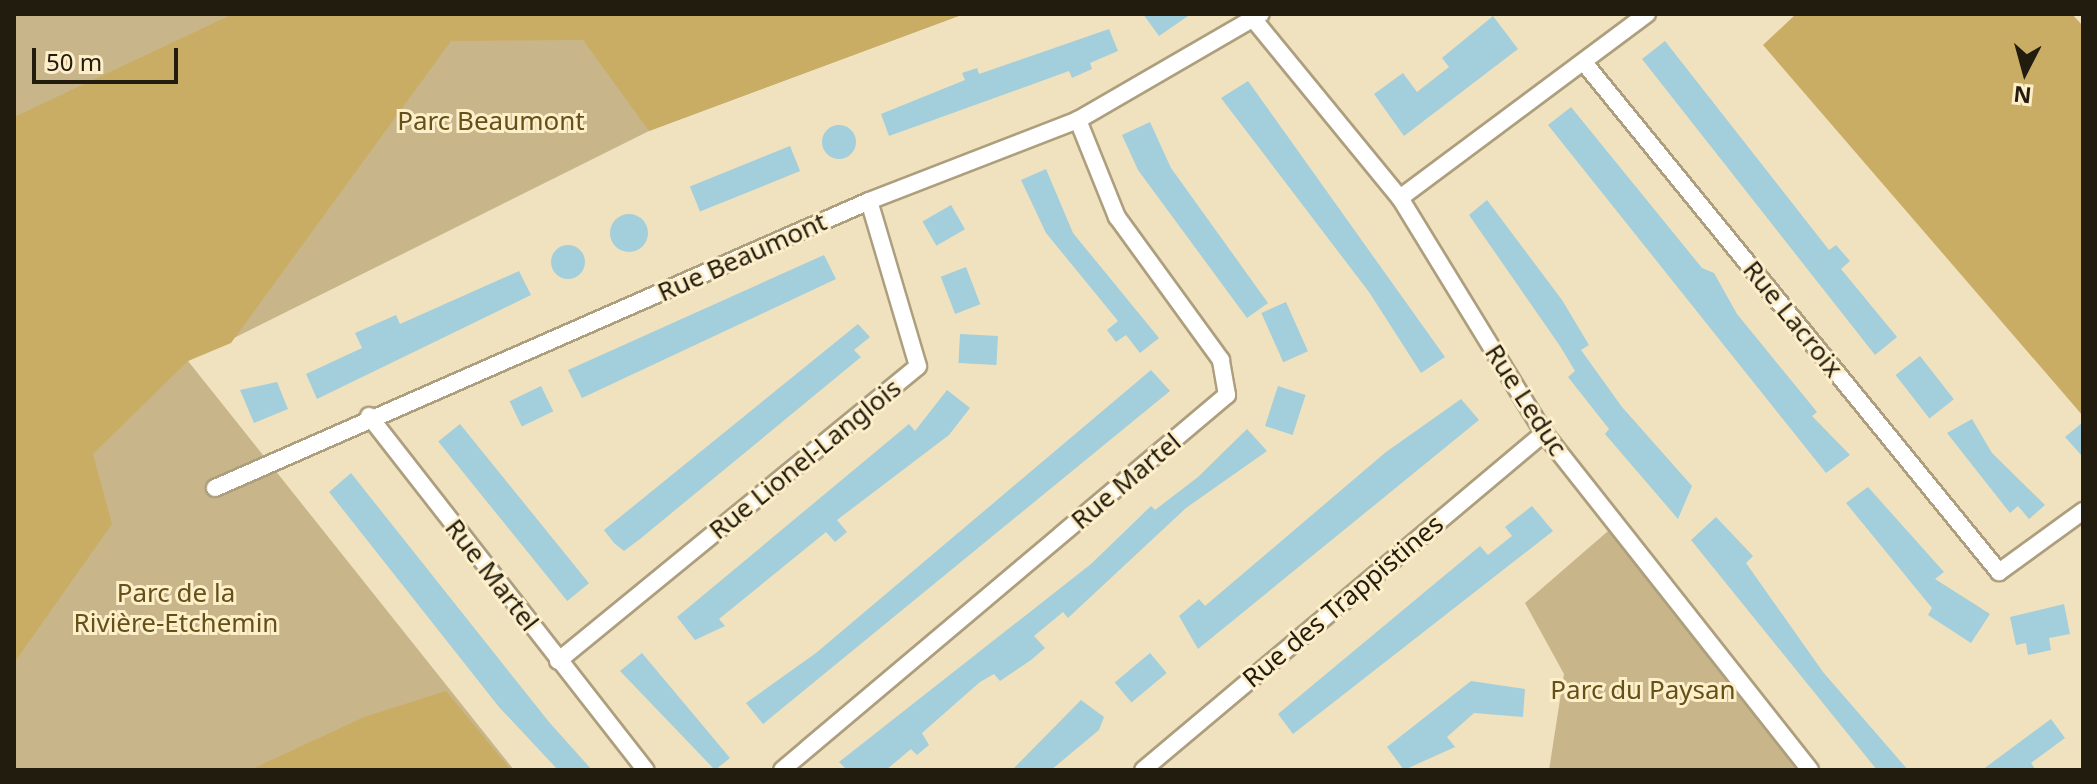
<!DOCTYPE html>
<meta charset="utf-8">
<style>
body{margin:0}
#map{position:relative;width:2097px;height:784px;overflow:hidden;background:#f0e2be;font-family:"Noto Sans",sans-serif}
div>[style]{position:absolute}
.green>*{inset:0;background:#c8b68a}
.forest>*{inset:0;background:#caad64}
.building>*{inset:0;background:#a3cedc;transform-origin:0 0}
.round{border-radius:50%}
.roads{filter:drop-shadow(2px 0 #ad9f7d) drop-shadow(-2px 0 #ad9f7d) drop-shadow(0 2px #ad9f7d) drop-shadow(0 -2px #ad9f7d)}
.street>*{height:16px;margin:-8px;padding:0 8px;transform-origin:8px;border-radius:8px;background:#fff}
span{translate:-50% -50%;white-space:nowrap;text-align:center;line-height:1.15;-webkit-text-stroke:6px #feefcb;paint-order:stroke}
.park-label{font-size:26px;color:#655018}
.street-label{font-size:26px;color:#221c0f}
.frame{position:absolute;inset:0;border:16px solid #221c0f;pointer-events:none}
.north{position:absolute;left:1985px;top:32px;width:80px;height:80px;-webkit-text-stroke:6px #feefcb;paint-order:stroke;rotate:186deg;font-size:22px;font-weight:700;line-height:32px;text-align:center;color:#221c0f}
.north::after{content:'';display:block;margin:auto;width:28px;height:36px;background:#221c0f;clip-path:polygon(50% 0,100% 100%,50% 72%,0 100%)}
.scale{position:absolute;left:32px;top:48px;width:146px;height:36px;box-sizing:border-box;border:4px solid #221c0f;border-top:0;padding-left:10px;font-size:24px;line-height:28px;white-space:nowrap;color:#221c0f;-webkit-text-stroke:6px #feefcb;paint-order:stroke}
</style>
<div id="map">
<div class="green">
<div style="clip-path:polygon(14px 14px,964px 14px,649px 131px,188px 361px,514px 770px,14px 770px)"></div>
<div style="clip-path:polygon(1615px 525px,1810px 770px,1549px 770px,1564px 674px,1525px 603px)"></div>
</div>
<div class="forest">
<div style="clip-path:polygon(233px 14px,964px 14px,649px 131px,583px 40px,451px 41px,231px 343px,188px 361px,93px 454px,112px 524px,14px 663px,14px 117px)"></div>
<div style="clip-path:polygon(1796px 14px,2072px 14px,2083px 26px,2083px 416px,1763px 45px)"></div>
<div style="clip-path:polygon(446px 691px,511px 770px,250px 770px,364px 717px)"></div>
</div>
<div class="building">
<div style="clip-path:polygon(1143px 14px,1191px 14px,1159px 36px)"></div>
<div style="clip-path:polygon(1493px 16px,1518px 49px,1404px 136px,1374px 94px,1403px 73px,1417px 92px,1449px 67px,1442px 58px)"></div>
<div style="clip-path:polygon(1109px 29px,1118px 51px,1090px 63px,1092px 69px,1072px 78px,1069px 71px,889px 136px,881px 114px,965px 80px,962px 73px,977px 68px,979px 74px)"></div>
<div style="clip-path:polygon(1665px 41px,1829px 250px,1836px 245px,1850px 261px,1841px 269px,1897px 337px,1875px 355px,1642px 59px)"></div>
<div style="clip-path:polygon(1248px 81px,1445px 357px,1421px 373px,1369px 292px,1221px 98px)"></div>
<div style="clip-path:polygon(1571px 107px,1702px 268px,1714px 273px,1737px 314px,1817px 412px,1812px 416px,1850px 455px,1826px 473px,1548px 125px)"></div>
<div style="clip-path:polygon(1150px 122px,1171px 168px,1268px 303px,1247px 318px,1138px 170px,1122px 135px)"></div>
<div class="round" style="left:822px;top:125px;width:34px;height:34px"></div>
<div style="left:790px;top:146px;width:27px;height:108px;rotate:68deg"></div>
<div style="clip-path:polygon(1046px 169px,1073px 233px,1159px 338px,1140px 353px,1126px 335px,1116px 342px,1107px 330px,1118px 321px,1046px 233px,1021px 180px)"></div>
<div style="clip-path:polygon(1487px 200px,1562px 300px,1589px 345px,1581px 350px,1622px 407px,1692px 486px,1678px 519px,1605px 434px,1609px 429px,1568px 377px,1575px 371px,1560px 346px,1469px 215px)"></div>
<div style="left:951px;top:205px;width:28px;height:33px;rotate:60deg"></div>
<div class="round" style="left:610px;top:214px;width:38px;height:38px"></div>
<div class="round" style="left:551px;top:245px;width:34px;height:34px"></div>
<div style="clip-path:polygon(824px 255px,836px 279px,582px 398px,568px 370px)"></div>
<div style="left:966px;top:267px;width:40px;height:27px;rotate:69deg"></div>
<div style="clip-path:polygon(519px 271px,531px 295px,317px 399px,306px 374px,362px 348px,355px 333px,396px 315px,400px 324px)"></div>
<div style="left:1286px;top:302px;width:54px;height:27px;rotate:66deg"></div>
<div style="clip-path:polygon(858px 324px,870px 337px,854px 350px,861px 357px,640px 539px,624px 551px,614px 543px,604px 530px)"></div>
<div style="left:960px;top:334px;width:38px;height:29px;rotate:3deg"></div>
<div style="left:1920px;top:356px;width:55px;height:31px;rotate:52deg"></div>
<div style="clip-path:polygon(1151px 370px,1170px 391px,763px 724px,746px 703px,816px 653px)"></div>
<div style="clip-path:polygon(277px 382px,288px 409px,254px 423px,240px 390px)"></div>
<div style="left:541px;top:386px;width:28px;height:35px;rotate:64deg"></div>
<div style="left:1278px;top:386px;width:29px;height:42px;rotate:18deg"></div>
<div style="clip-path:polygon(947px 390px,970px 408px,949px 435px,837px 520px,847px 532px,835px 542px,826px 532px,719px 619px,725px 626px,695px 640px,677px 617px,909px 424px,915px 431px)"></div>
<div style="clip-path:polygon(1461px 399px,1479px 420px,1198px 649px,1179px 616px,1199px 599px,1205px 606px,1386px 452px)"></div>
<div style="clip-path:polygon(1972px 419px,1992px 453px,2045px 505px,2029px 519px,2018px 506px,2010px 513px,1947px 433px)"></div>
<div style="clip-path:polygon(2083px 422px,2083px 457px,2065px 437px)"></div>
<div style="left:460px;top:424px;width:205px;height:28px;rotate:51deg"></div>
<div style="clip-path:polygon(1247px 429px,1267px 451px,1186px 508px,1068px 618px,1063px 612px,1034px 636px,1045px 648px,1031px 660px,1000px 681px,994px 674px,980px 682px,922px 733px,929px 745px,917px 755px,911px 749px,886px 770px,847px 770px,839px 762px,1091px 564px,1151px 506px,1155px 510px,1198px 477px)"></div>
<div style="clip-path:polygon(351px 473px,549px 722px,592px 770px,558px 770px,499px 707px,329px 492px)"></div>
<div style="clip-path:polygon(1868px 487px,1944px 572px,1935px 579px,1990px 614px,1971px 643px,1928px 615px,1932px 608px,1846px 503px)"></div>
<div style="clip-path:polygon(1532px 506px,1553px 531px,1293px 734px,1278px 714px,1480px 546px,1488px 555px,1512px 536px,1505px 527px)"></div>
<div style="clip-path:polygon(1716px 517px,1753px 556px,1746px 563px,1823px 672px,1908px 770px,1877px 770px,1691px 540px)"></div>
<div style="clip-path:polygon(2064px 604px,2070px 634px,2049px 638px,2051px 650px,2028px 655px,2026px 643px,2016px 645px,2010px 617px)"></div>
<div style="clip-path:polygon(642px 653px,730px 758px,715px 770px,620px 671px)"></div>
<div style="left:1150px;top:653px;width:26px;height:46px;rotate:50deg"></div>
<div style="clip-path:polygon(1471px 681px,1525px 689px,1523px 717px,1474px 713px,1447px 737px,1455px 747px,1404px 770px,1387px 747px)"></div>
<div style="clip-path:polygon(1081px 700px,1104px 717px,1099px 730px,1051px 770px,1012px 770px)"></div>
<div style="clip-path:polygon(2051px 719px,2065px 738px,2031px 763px,2036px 770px,1982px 770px)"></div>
</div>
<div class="roads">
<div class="street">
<div style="left:1255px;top:21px;width:229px;rotate:50.7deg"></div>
<div style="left:1400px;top:198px;width:276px;rotate:58.5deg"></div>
<div style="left:1544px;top:433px;width:429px;rotate:51.7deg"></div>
<div style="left:1586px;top:65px;width:654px;rotate:50.83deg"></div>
<div style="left:1999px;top:572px;width:104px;rotate:-36deg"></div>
<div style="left:1400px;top:198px;width:308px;rotate:-36.7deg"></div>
<div style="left:369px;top:416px;width:449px;rotate:52deg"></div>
<div style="left:215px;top:488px;width:714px;rotate:-23.69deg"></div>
<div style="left:869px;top:201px;width:224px;rotate:-21.2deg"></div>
<div style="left:1078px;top:120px;width:211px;rotate:-30.1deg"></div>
<div style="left:558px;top:661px;width:465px;rotate:-39.3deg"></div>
<div style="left:918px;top:366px;width:172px;rotate:-106.5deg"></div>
<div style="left:782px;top:770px;width:582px;rotate:-40.12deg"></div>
<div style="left:1227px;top:395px;width:36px;rotate:-100deg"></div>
<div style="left:1221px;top:360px;width:177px;rotate:-126deg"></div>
<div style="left:1117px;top:217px;width:105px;rotate:-111.9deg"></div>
<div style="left:1143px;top:770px;width:524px;rotate:-40.04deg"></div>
</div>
</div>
<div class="park-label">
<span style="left:491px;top:121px">Parc Beaumont</span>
<span style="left:176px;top:608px">Parc de la<br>Rivière-Etchemin</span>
<span style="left:1643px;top:690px">Parc du Paysan</span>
</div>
<div class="street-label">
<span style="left:742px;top:257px;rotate:-24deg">Rue Beaumont</span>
<span style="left:1793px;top:319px;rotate:51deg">Rue Lacroix</span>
<span style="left:1526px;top:400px;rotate:57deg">Rue Leduc</span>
<span style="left:805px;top:459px;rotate:-39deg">Rue Lionel-Langlois</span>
<span style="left:1126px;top:481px;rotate:-40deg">Rue Martel</span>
<span style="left:492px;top:575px;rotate:52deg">Rue Martel</span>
<span style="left:1343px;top:601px;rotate:-40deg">Rue des Trappistines</span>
</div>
<div class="frame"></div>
<div class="north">N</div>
<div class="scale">50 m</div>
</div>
